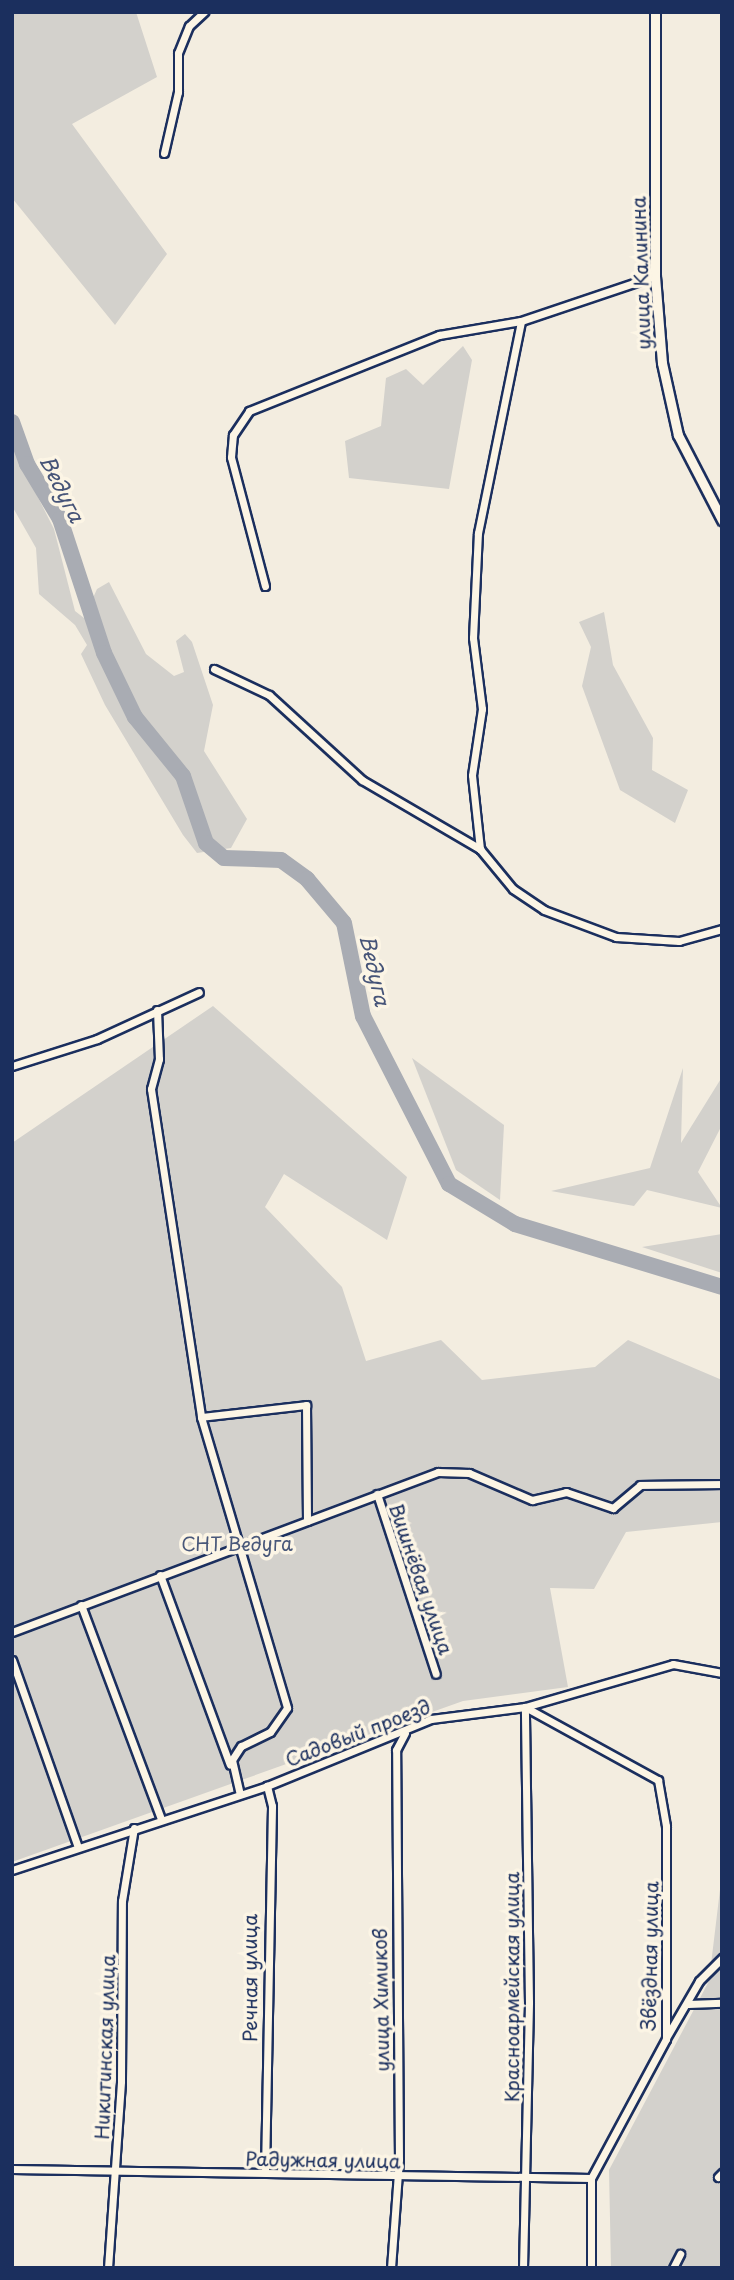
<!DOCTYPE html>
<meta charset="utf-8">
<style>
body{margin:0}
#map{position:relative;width:734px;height:2280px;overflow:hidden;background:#f3ede0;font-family:"Playpen Sans",sans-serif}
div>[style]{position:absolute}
.green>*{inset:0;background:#d3d1cc}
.river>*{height:16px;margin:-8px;padding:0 8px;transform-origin:8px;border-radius:8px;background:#a9acb3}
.roads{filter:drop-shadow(2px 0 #1b2f5e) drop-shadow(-2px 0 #1b2f5e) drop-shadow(0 2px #1b2f5e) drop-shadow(0 -2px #1b2f5e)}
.minor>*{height:7px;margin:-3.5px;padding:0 3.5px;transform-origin:3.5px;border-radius:3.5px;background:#fcf5e5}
.tertiary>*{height:9px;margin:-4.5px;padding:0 4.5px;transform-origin:4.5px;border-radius:4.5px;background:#fcf5e5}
span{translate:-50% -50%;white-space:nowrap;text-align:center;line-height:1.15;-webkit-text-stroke:7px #fcf5e5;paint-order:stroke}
.street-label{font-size:19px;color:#1b2f5e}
.park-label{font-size:19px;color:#49587a}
.water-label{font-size:21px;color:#465478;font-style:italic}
.frame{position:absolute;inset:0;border:14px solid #1b2f5e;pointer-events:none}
</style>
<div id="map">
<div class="green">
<div style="clip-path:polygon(12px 12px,136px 12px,157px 77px,72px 124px,167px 254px,115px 325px,12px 198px)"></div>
<div style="clip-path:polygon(463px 346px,472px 360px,449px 489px,349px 478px,345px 441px,381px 426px,386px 378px,406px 369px,423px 385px)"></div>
<div style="clip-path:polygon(12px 446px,54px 529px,75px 611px,84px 618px,97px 589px,109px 582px,146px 654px,174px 676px,184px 672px,176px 641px,185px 634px,192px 642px,213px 705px,204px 751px,247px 819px,231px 848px,197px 853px,183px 835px,105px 705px,81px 654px,87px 645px,75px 625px,39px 594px,36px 548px,12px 506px)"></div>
<div style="clip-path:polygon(604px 612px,613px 665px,653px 738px,652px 770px,688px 790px,675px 823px,620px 790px,582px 686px,591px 647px,579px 622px)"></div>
<div style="clip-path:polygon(213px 1006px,407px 1177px,387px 1240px,284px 1174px,265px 1207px,342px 1287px,366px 1361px,441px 1340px,482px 1380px,595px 1367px,628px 1340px,722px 1380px,722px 1522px,626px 1532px,594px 1589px,550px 1588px,568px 1687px,463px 1701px,12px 1862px,12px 1143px)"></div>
<div style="clip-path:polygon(412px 1058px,504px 1125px,500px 1200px,456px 1170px)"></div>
<div style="clip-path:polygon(683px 1068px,681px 1143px,722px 1077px,722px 1125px,698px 1172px,722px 1208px,647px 1190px,634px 1206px,551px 1191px,650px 1168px)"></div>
<div style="clip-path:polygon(722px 1234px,722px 1273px,642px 1247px)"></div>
<div style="clip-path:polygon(722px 1873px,722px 2268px,611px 2268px,609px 2170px,709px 1981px)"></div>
</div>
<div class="river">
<div style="left:12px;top:422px;width:45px;rotate:70.3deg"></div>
<div style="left:27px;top:464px;width:64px;rotate:59deg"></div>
<div style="left:60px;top:519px;width:141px;rotate:71.8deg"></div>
<div style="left:104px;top:653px;width:71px;rotate:64.2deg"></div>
<div style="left:135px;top:717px;width:76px;rotate:50.9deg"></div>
<div style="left:183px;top:776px;width:71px;rotate:71.1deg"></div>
<div style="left:206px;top:843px;width:23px;rotate:40deg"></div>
<div style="left:224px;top:858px;width:57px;rotate:2deg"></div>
<div style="left:281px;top:860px;width:32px;rotate:36deg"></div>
<div style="left:307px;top:879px;width:57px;rotate:49.9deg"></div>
<div style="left:344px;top:923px;width:95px;rotate:78.5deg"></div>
<div style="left:363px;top:1016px;width:189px;rotate:62.9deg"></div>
<div style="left:449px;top:1184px;width:77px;rotate:31.2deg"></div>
<div style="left:515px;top:1224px;width:216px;rotate:16.9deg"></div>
</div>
<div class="roads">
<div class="minor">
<div style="left:164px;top:153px;width:63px;rotate:-77.1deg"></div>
<div style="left:178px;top:92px;width:39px;rotate:-90deg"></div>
<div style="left:178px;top:53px;width:29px;rotate:-68deg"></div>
<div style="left:189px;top:26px;width:21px;rotate:-43deg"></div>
<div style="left:265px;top:586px;width:133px;rotate:-104.8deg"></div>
<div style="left:231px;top:457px;width:22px;rotate:-85deg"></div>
<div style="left:233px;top:435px;width:29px;rotate:-56deg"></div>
<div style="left:249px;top:411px;width:205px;rotate:-21.8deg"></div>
<div style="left:439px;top:335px;width:83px;rotate:-9.7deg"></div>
<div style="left:214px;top:669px;width:61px;rotate:25.3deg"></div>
<div style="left:269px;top:695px;width:126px;rotate:42.4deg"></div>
<div style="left:362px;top:780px;width:137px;rotate:30.3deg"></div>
<div style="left:480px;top:849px;width:52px;rotate:50.5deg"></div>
<div style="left:513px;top:889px;width:37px;rotate:34deg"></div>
<div style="left:544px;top:910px;width:77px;rotate:20.6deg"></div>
<div style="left:616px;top:937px;width:63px;rotate:3.6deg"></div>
<div style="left:679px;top:941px;width:45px;rotate:-15.6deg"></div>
<div style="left:480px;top:849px;width:74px;rotate:-96.2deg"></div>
<div style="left:472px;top:775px;width:67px;rotate:-81.4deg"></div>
<div style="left:482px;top:709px;width:72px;rotate:-97.2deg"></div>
<div style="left:473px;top:638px;width:105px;rotate:-87.3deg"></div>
<div style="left:478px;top:533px;width:216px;rotate:-78.5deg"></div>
<div style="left:521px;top:321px;width:141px;rotate:-18.6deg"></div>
<div style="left:157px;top:1010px;width:49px;rotate:87.7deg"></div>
<div style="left:159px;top:1059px;width:31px;rotate:105deg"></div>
<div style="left:151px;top:1089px;width:332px;rotate:81.3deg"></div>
<div style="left:201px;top:1417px;width:106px;rotate:-6.5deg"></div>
<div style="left:306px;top:1405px;width:116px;rotate:89.5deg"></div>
<div style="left:12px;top:1066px;width:89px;rotate:-17.6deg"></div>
<div style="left:97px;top:1039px;width:112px;rotate:-24.7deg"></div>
<div style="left:201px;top:1417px;width:303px;rotate:73.5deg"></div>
<div style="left:287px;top:1708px;width:29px;rotate:125deg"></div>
<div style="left:270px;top:1732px;width:32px;rotate:154deg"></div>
<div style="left:241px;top:1746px;width:17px;rotate:123deg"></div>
<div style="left:232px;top:1760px;width:35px;rotate:77deg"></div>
<div style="left:377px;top:1494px;width:189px;rotate:71.9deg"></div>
<div style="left:160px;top:1575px;width:202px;rotate:69.8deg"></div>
<div style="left:81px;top:1605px;width:228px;rotate:69.5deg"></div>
<div style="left:12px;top:1632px;width:455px;rotate:-20.6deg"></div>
<div style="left:438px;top:1472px;width:31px;rotate:2deg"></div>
<div style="left:469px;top:1473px;width:69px;rotate:23.2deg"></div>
<div style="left:532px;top:1500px;width:35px;rotate:-13deg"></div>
<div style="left:566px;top:1492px;width:50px;rotate:18.8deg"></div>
<div style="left:613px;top:1508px;width:35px;rotate:-40deg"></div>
<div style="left:640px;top:1485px;width:82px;rotate:-0.7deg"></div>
<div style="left:12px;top:1660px;width:198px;rotate:70.6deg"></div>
<div style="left:525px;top:1707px;width:152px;rotate:28.8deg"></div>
<div style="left:658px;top:1780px;width:47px;rotate:80.1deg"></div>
<div style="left:666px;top:1826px;width:213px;rotate:90deg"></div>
<div style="left:666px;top:2039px;width:158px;rotate:118.3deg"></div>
<div style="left:591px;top:2178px;width:90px;rotate:90deg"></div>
<div style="left:12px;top:1870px;width:268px;rotate:-18.2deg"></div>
<div style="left:267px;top:1786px;width:177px;rotate:-22.2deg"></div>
<div style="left:431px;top:1719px;width:95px;rotate:-7.3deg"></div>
<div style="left:525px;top:1707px;width:154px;rotate:-16.2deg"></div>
<div style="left:673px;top:1664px;width:50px;rotate:10.4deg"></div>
<div style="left:688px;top:2004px;width:34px;rotate:-2deg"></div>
<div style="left:666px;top:2038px;width:66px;rotate:-59.9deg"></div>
<div style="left:699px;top:1981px;width:33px;rotate:-45deg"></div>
<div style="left:12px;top:2169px;width:579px;rotate:0.89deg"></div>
<div style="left:265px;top:2172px;width:366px;rotate:-88.9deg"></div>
<div style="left:272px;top:1806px;width:21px;rotate:-104deg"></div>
<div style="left:718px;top:2177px;width:6px;rotate:-45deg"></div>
<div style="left:108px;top:2268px;width:187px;rotate:-86deg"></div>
<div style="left:121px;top:2081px;width:180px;rotate:-89.7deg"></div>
<div style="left:122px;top:1901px;width:74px;rotate:-80.7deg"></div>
<div style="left:391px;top:2268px;width:109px;rotate:-85.8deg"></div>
<div style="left:399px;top:2159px;width:409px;rotate:-90.4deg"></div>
<div style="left:396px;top:1750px;width:19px;rotate:-62deg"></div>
<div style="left:523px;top:2268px;width:266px;rotate:-88.7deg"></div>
<div style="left:529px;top:2002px;width:295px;rotate:-90.8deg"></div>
<div style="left:673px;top:2268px;width:16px;rotate:-63deg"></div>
</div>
<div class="tertiary">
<div style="left:655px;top:12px;width:264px;rotate:90deg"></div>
<div style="left:655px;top:276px;width:87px;rotate:85.4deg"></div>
<div style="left:662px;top:363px;width:74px;rotate:77.5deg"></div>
<div style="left:678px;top:435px;width:96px;rotate:62.6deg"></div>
</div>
</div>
<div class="street-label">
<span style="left:641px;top:273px;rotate:-92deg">улица Калинина</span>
<span style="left:421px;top:1579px;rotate:71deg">Вишнёвая улица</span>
<span style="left:358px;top:1733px;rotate:-21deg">Садовый проезд</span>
<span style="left:650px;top:1956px;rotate:-89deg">Звёздная улица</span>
<span style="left:250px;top:1978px;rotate:-90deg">Речная улица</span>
<span style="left:512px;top:1987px;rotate:-90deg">Красноармейская улица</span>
<span style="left:381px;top:2000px;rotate:-91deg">улица Химиков</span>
<span style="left:105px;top:2047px;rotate:-88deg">Никитинская улица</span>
<span style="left:323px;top:2160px;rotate:1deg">Радужная улица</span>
</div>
<div class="park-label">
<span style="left:237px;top:1544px">СНТ Ведуга</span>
</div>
<div class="water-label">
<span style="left:63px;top:488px;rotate:63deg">Ведуга</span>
<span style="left:376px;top:970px;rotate:77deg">Ведуга</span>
</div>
<div class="frame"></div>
</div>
